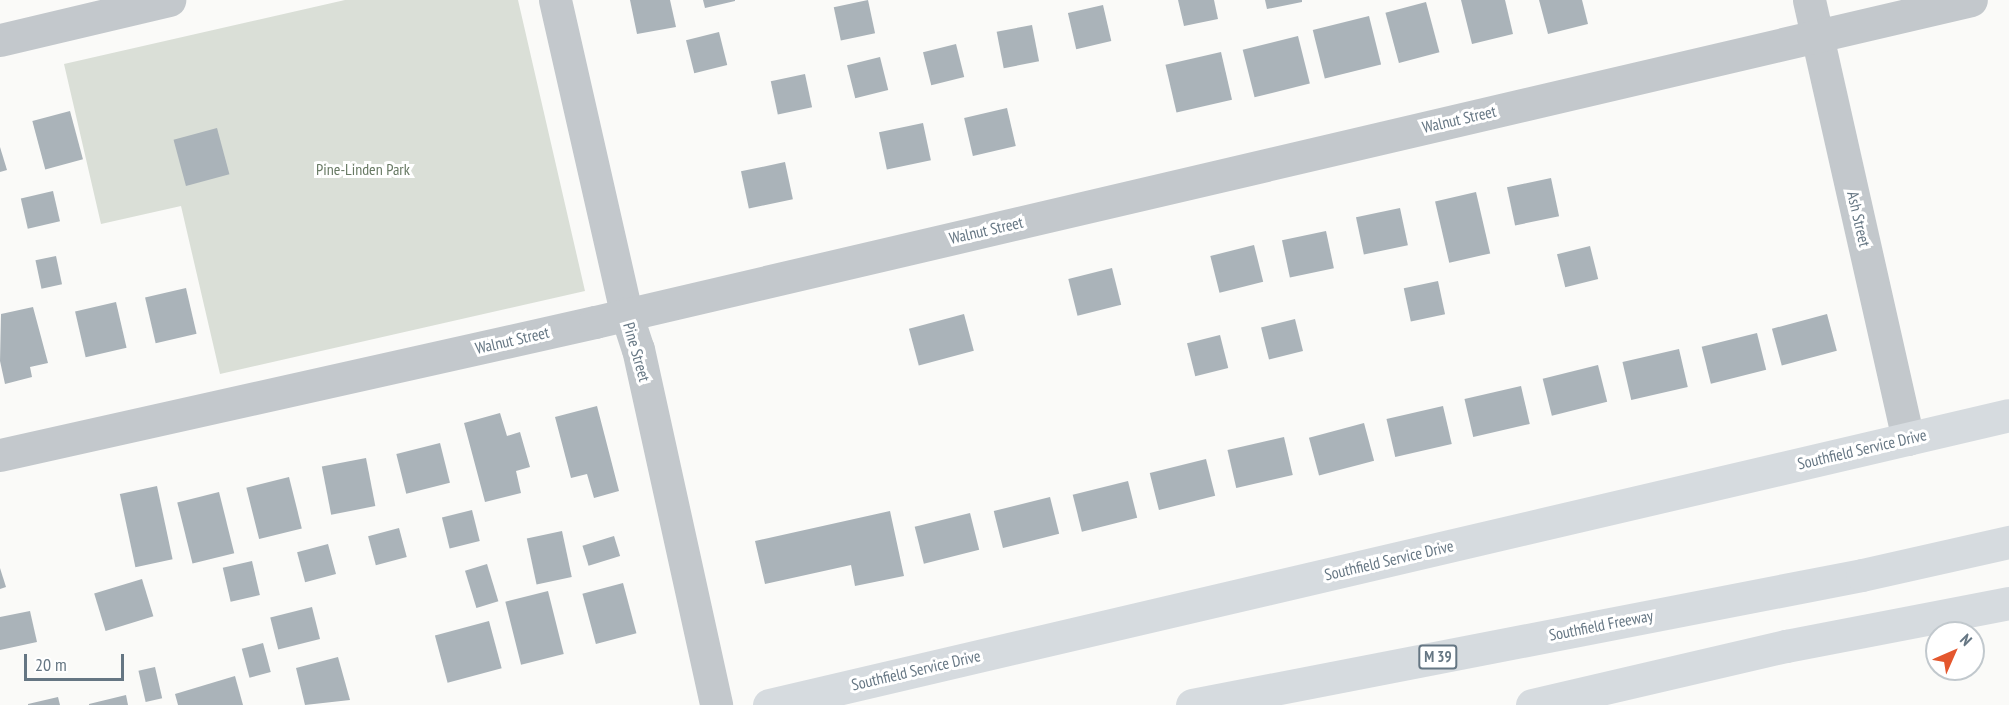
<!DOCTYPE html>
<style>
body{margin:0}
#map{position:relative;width:2009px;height:705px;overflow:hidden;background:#fafaf8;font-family:"PT Sans Narrow",sans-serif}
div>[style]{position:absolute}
.green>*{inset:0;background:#dadfd7}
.building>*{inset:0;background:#aab3b9;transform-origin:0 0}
.minor>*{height:33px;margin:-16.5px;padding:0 16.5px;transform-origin:16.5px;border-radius:16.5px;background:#c3c8cc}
.major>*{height:33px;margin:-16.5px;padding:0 16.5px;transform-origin:16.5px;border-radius:16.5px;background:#d6dbdf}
.highway>*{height:33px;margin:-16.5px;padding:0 16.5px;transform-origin:16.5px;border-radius:16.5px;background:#d6dbdf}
span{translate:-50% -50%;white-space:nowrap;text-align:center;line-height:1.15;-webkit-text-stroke:6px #fff;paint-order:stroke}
.shield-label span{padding:2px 4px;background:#fff;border:2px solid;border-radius:4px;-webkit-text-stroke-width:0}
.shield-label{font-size:15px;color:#657683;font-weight:700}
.street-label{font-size:16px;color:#657683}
.park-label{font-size:16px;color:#687a64}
.north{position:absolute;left:1925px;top:621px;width:60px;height:60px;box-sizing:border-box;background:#fff;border:2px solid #c1c8cd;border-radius:50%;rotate:45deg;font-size:16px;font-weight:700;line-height:24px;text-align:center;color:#657683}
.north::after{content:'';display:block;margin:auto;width:21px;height:27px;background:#e4572e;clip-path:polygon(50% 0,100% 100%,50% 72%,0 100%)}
.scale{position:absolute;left:24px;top:654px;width:100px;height:27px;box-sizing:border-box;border:3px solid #657683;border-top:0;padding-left:8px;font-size:18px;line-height:21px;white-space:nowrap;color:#657683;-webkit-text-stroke:4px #fff;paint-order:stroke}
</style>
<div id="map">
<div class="green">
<div style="clip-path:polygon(345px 0,518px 0,585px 291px,220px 374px,181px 206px,101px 224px,64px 64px)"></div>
</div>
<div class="building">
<div style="clip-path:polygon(630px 0,670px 0,676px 27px,637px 34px)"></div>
<div style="clip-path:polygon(703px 0,735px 0,735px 1px,705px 8px)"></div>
<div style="left:868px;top:0;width:34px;height:35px;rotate:78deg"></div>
<div style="clip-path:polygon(1178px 0,1214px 0,1218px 19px,1184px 26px)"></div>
<div style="clip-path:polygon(1265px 0,1302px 0,1302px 2px,1267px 9px)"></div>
<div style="clip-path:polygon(1461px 0,1505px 0,1513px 34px,1472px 44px)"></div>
<div style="clip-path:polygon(1539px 0,1582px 0,1588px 24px,1548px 34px)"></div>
<div style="left:1426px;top:2px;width:52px;height:42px;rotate:75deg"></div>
<div style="left:1103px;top:5px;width:37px;height:36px;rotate:77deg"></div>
<div style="left:1369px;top:16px;width:50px;height:58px;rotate:76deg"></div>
<div style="left:1032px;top:25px;width:37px;height:36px;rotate:79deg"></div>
<div style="left:719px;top:32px;width:34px;height:34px;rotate:76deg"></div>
<div style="left:1298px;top:36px;width:49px;height:57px;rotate:76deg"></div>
<div style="left:956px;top:44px;width:34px;height:34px;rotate:76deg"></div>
<div style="left:1221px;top:52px;width:49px;height:57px;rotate:77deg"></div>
<div style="left:880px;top:57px;width:34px;height:34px;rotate:76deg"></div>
<div style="left:805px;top:74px;width:34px;height:35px;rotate:78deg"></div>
<div style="left:1007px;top:108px;width:39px;height:44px;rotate:77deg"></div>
<div style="left:70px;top:111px;width:50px;height:39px;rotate:75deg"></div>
<div style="left:923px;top:123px;width:38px;height:45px;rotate:78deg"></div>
<div style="left:217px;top:128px;width:48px;height:45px;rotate:75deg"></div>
<div style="clip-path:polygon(0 147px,7px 170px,0 172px)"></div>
<div style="left:785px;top:162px;width:38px;height:45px;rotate:78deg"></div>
<div style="left:1551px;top:178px;width:39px;height:45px;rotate:78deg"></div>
<div style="left:53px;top:191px;width:31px;height:33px;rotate:77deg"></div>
<div style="left:1476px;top:192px;width:63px;height:42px;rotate:77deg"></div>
<div style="left:1400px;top:208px;width:38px;height:45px;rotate:78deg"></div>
<div style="left:1326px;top:231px;width:38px;height:45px;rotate:78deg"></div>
<div style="left:1254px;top:245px;width:38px;height:45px;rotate:76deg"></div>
<div style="left:1590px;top:246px;width:34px;height:34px;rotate:76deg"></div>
<div style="left:56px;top:256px;width:29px;height:21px;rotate:78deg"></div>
<div style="left:1112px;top:268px;width:38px;height:45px;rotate:76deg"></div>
<div style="left:1438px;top:281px;width:34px;height:35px;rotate:78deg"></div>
<div style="left:186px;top:288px;width:47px;height:42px;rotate:77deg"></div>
<div style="left:116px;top:302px;width:47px;height:42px;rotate:77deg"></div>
<div style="clip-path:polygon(33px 307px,48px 363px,30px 367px,32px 377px,5px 384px,0 361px,1px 314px)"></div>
<div style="left:964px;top:314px;width:38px;height:57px;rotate:75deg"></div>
<div style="left:1827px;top:314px;width:38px;height:57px;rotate:75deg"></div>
<div style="left:1295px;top:319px;width:33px;height:35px;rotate:76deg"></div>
<div style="left:1757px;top:333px;width:38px;height:57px;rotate:76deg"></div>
<div style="left:1220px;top:335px;width:34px;height:34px;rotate:76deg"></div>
<div style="left:1679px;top:349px;width:39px;height:58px;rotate:77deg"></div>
<div style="left:1598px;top:365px;width:38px;height:57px;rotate:76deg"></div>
<div style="left:1521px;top:386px;width:39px;height:58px;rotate:77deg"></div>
<div style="clip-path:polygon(597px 406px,619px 491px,594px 498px,587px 474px,571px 478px,555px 417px)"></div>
<div style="left:1443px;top:406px;width:39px;height:58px;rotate:77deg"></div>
<div style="clip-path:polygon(500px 413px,507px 436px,520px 432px,530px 467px,516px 471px,521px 493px,485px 502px,464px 423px)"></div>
<div style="left:1364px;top:423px;width:39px;height:57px;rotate:75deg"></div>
<div style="left:1284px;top:437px;width:39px;height:58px;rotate:77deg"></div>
<div style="left:440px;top:443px;width:41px;height:45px;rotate:76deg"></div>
<div style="left:366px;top:458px;width:49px;height:45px;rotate:79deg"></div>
<div style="left:1206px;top:459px;width:38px;height:58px;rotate:76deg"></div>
<div style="left:289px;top:477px;width:53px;height:44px;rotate:76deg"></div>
<div style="left:1128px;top:481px;width:38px;height:57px;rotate:76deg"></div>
<div style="left:157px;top:486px;width:75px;height:38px;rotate:78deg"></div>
<div style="left:219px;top:492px;width:63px;height:43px;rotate:76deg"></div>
<div style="left:1050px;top:497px;width:38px;height:58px;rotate:76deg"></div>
<div style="left:472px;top:510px;width:32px;height:31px;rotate:76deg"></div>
<div style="clip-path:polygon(890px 511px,904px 576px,855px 586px,851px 565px,765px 584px,755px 541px)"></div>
<div style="left:970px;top:513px;width:38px;height:57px;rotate:76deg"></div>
<div style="left:399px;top:528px;width:30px;height:32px;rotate:75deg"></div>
<div style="left:562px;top:531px;width:47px;height:36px;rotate:78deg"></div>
<div style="left:614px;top:536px;width:21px;height:33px;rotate:73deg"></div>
<div style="left:328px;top:544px;width:31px;height:32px;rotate:75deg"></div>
<div style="left:252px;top:561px;width:35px;height:30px;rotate:77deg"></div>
<div style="left:487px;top:564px;width:39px;height:23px;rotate:73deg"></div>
<div style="clip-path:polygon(0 568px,6px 587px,0 589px)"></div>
<div style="left:142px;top:579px;width:39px;height:50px;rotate:73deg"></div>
<div style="left:623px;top:583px;width:52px;height:42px;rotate:75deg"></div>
<div style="left:548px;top:591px;width:65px;height:44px;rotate:76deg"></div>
<div style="left:312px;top:607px;width:33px;height:43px;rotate:76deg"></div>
<div style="clip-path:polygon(30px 611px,37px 642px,0 650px,0 617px)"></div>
<div style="left:489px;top:621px;width:49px;height:56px;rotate:75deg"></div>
<div style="left:263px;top:643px;width:30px;height:22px;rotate:75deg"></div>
<div style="clip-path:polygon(338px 657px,350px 700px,305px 705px,296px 668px)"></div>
<div style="left:155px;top:667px;width:32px;height:17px;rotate:77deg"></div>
<div style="clip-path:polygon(235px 676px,243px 705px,178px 705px,175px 694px)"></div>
<div style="clip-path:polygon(126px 695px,128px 705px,89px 705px,89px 704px)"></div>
<div style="clip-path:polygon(58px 697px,60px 705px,28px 705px,28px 704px)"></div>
</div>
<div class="minor">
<div style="left:555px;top:0;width:321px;rotate:77.2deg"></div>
<div style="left:626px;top:313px;width:38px;rotate:72deg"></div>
<div style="left:638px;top:349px;width:364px;rotate:77.6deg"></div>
<div style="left:1809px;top:0;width:450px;rotate:77.3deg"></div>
<div style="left:0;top:40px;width:174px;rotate:-13.3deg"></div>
<div style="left:0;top:455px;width:610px;rotate:-12.6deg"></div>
<div style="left:595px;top:322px;width:1413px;rotate:-13.17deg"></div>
</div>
<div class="major">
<div style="left:769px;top:705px;width:1273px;rotate:-13.16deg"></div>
</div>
<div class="highway">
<div style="left:1192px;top:705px;width:682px;rotate:-10.98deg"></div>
<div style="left:1862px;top:575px;width:151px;rotate:-12.7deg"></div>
<div style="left:1532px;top:705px;width:261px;rotate:-13.1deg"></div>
<div style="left:1786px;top:646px;width:227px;rotate:-10.9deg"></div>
</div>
<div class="shield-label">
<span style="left:1438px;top:657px">M 39</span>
</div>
<div class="street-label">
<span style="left:1459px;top:119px;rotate:-13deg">Walnut Street</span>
<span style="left:1859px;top:219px;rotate:77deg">Ash Street</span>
<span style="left:986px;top:230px;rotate:-13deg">Walnut Street</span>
<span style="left:512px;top:340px;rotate:-13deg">Walnut Street</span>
<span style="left:637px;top:352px;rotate:74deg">Pine Street</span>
<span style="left:1862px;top:449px;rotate:-13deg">Southfield Service Drive</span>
<span style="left:1389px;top:560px;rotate:-13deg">Southfield Service Drive</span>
<span style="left:1601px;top:625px;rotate:-11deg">Southfield Freeway</span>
<span style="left:916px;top:670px;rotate:-13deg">Southfield Service Drive</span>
</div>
<div class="park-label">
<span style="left:363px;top:169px">Pine-Linden Park</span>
</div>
<div class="north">N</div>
<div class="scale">20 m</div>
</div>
